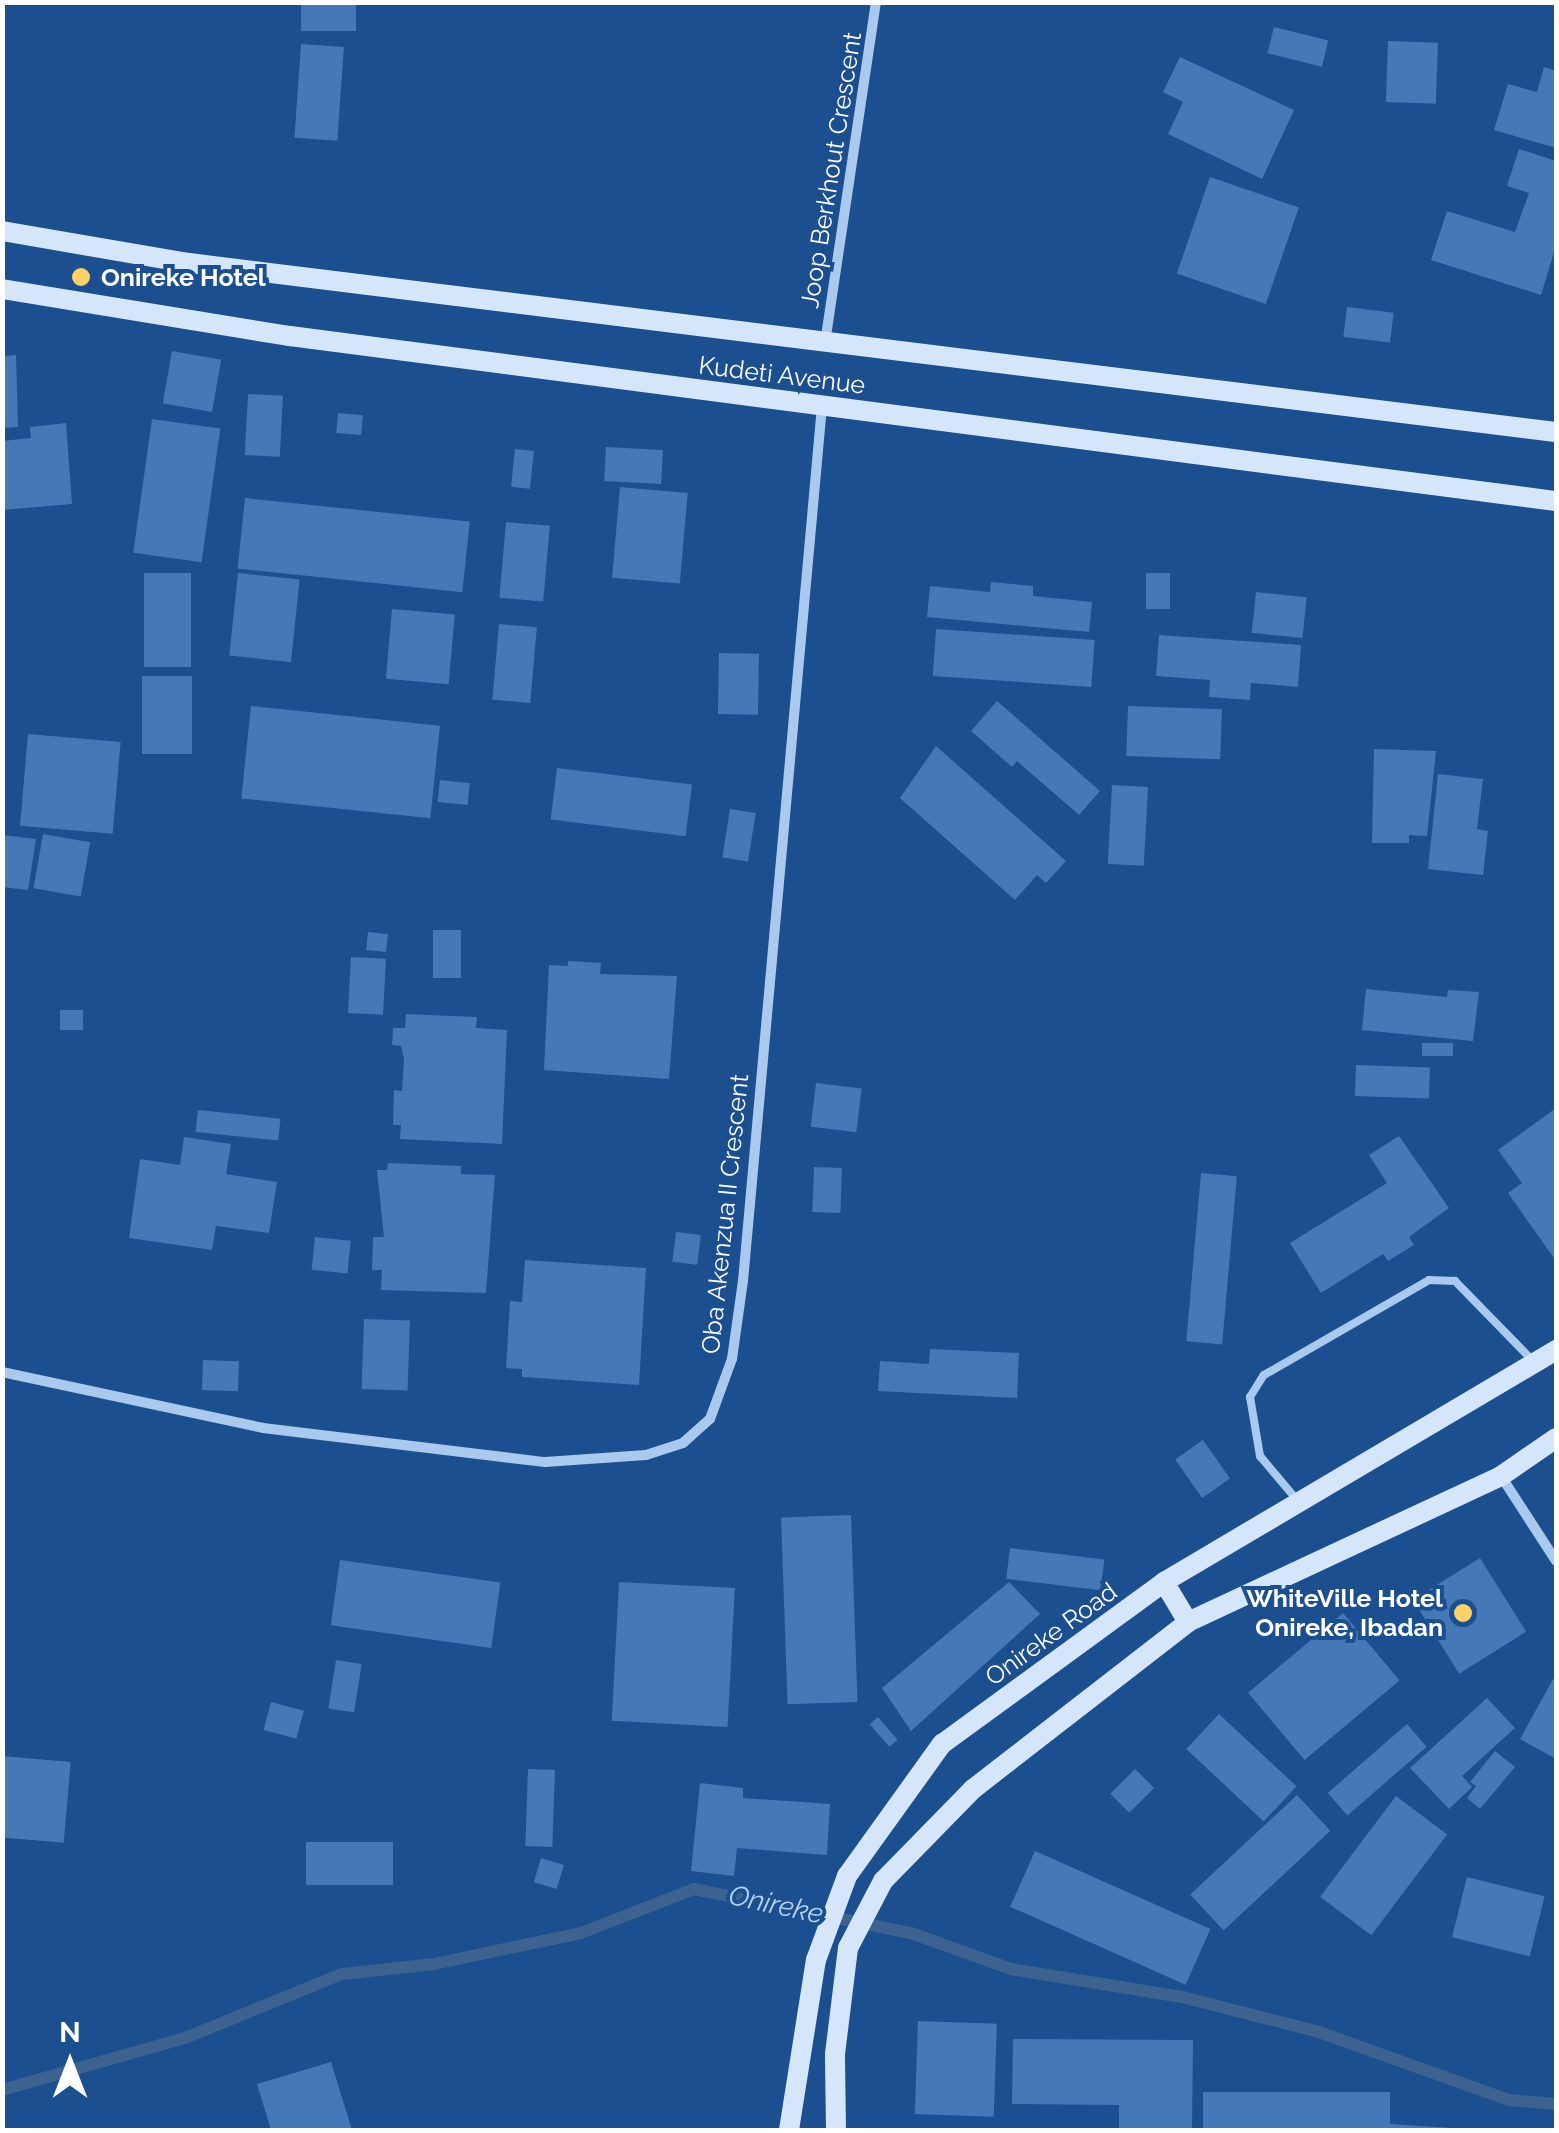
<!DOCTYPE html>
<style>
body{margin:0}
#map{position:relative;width:1559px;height:2133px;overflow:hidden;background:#1b4f8f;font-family:Raleway,sans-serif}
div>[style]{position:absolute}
.stream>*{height:12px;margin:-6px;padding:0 6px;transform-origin:6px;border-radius:6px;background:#3c6290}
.building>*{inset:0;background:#4478b7;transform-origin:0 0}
.service>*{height:8px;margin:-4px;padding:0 4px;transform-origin:4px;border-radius:4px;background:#a9c9ee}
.minor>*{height:10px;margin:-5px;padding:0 5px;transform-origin:5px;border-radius:5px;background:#a9c9ee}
.secondary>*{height:20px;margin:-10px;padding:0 10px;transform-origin:10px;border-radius:10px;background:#d6e6fa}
.dots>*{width:28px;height:28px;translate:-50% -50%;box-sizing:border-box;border:5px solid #1b4f8f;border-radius:50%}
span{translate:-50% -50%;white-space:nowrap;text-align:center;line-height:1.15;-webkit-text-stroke:8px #1b4f8f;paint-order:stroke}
.street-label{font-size:25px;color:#fff}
.poi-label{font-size:25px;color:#fff;font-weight:700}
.left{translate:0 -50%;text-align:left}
.right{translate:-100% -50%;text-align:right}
.water-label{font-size:28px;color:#b5d3f5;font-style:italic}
.frame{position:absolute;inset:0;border:5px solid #fff;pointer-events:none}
.north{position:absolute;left:20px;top:2013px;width:100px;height:100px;-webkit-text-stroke:8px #1b4f8f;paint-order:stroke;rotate:0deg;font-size:28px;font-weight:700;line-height:40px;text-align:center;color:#fff}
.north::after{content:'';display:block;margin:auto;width:35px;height:45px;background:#fff;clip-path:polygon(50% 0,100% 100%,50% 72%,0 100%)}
</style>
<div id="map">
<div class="stream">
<div style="left:2px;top:2090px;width:190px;rotate:-15.9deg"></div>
<div style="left:185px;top:2038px;width:170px;rotate:-22.2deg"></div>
<div style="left:342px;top:1974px;width:93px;rotate:-6.2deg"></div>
<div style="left:434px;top:1964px;width:150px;rotate:-11.9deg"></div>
<div style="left:581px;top:1933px;width:121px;rotate:-21.3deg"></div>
<div style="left:694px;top:1889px;width:221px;rotate:11.5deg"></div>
<div style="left:911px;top:1933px;width:106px;rotate:19.8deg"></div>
<div style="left:1011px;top:1969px;width:173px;rotate:9.3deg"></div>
<div style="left:1182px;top:1997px;width:141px;rotate:14.3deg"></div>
<div style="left:1319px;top:2032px;width:202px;rotate:19.7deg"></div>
<div style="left:1509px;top:2100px;width:47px;rotate:4.9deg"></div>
</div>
<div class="building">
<div style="left:301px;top:2px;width:55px;height:29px"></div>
<div style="left:1274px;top:27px;width:56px;height:27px;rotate:14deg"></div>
<div style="left:1388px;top:41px;width:50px;height:61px;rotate:2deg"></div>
<div style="left:301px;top:44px;width:43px;height:94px;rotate:4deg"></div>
<div style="clip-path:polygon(1180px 57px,1294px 110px,1262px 179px,1168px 134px,1183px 102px,1163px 92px)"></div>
<div style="clip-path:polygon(1544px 67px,1556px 71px,1556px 148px,1494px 130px,1508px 84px,1537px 92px)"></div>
<div style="clip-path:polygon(1519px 149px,1556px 161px,1556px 246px,1541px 295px,1431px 260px,1447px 211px,1515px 232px,1529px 193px,1507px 186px)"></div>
<div style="left:1210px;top:177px;width:94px;height:102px;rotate:19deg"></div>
<div style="left:1347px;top:307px;width:47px;height:30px;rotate:7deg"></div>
<div style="left:172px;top:351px;width:50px;height:53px;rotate:10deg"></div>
<div style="clip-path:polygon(16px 355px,18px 427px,2px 428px,2px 356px)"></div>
<div style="left:248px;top:394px;width:35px;height:61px;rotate:3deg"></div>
<div style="left:338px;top:413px;width:25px;height:20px;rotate:5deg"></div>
<div style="left:152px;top:419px;width:69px;height:135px;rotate:8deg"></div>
<div style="clip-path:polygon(66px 423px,72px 504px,2px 510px,2px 441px,31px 438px,30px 427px)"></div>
<div style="left:606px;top:447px;width:57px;height:34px;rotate:3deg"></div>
<div style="left:515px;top:449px;width:19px;height:38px;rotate:6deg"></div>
<div style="left:620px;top:487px;width:68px;height:91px;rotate:5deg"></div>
<div style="left:245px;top:498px;width:226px;height:71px;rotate:6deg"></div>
<div style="left:506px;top:522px;width:44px;height:76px;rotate:5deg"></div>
<div style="left:144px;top:573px;width:47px;height:94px"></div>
<div style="left:238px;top:573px;width:62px;height:83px;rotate:6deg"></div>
<div style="left:1146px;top:573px;width:24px;height:36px"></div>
<div style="clip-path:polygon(991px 582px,1033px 586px,1033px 596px,1092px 602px,1089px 632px,927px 617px,930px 586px,990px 592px)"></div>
<div style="left:1256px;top:592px;width:51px;height:41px;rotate:6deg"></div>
<div style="left:392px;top:609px;width:63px;height:70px;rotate:5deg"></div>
<div style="left:499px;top:624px;width:38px;height:76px;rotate:5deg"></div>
<div style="left:936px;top:629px;width:159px;height:47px;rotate:4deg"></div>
<div style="clip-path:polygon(1159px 635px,1301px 645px,1298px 687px,1251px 683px,1250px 700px,1209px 697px,1210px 680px,1156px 676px)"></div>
<div style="left:719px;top:653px;width:40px;height:61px;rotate:1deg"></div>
<div style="left:142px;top:676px;width:50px;height:78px"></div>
<div style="clip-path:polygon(997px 701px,1100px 791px,1079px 815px,1017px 761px,1012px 767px,971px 731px)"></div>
<div style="left:251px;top:706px;width:190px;height:93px;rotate:6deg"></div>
<div style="left:1128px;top:706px;width:94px;height:50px;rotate:2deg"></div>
<div style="left:28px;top:734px;width:93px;height:92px;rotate:5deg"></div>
<div style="clip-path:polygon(936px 746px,1066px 861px,1046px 883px,1037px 875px,1015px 900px,900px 798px)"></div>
<div style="clip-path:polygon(1374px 749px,1436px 751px,1427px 836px,1409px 835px,1409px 843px,1372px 843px)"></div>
<div style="left:557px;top:768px;width:136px;height:52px;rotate:7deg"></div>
<div style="clip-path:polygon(1438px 774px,1483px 779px,1477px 829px,1488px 831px,1483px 875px,1428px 869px)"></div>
<div style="left:440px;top:780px;width:30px;height:22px;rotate:6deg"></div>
<div style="left:1112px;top:785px;width:36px;height:79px;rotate:3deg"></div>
<div style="left:730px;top:809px;width:26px;height:49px;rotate:9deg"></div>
<div style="left:43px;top:834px;width:48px;height:55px;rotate:10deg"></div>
<div style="clip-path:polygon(2px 835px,36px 839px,28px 890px,2px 887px)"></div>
<div style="left:433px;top:930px;width:28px;height:48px"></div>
<div style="left:368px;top:932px;width:20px;height:18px;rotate:6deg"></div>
<div style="left:351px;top:957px;width:35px;height:56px;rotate:3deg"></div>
<div style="clip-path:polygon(568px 961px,601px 963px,600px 974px,677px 976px,669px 1079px,544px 1070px,549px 965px,568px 966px)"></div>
<div style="clip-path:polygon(1366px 989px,1447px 997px,1448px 990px,1479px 992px,1473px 1041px,1362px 1030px)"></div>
<div style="left:60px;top:1010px;width:23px;height:20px"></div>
<div style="clip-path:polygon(406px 1014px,477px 1017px,476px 1028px,507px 1030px,502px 1144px,400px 1139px,401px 1125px,393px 1125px,394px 1090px,402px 1091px,404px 1059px,401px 1046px,392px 1045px,393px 1028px,405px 1028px)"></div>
<div style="left:1422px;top:1043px;width:31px;height:13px"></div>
<div style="left:1356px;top:1065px;width:74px;height:31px;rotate:2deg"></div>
<div style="left:816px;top:1083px;width:46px;height:44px;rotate:7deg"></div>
<div style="clip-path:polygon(1556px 1108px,1556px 1261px,1508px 1193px,1522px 1183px,1498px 1150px)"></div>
<div style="left:198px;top:1110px;width:83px;height:22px;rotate:6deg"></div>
<div style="clip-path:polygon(1399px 1136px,1449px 1208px,1409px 1237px,1414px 1245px,1388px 1261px,1383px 1254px,1321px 1293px,1290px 1243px,1387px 1183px,1369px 1155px)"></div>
<div style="clip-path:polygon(184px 1137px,231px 1144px,226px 1174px,277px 1182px,269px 1233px,216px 1226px,212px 1250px,129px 1238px,140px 1159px,180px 1165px)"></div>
<div style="clip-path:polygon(388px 1163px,461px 1166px,461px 1174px,495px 1175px,486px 1293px,381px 1290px,382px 1270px,372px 1270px,373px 1237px,384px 1237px,377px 1170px,387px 1170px)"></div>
<div style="left:814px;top:1167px;width:28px;height:45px;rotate:2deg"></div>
<div style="left:1201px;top:1173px;width:36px;height:169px;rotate:5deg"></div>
<div style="left:676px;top:1232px;width:25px;height:30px;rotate:7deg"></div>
<div style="left:315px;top:1237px;width:36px;height:33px;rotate:6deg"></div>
<div style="clip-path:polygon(525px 1260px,646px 1268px,639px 1385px,522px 1377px,522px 1369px,506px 1368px,510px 1301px,522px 1302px)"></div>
<div style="left:364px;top:1319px;width:46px;height:70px;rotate:2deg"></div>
<div style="clip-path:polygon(930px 1349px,1019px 1353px,1017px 1398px,878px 1391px,880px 1361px,929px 1364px)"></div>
<div style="left:203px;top:1360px;width:36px;height:30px;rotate:2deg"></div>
<div style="left:1203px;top:1440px;width:47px;height:34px;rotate:55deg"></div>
<div style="left:851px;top:1515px;width:187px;height:70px;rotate:88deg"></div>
<div style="left:1010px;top:1548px;width:95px;height:31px;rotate:7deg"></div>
<div style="left:1480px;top:1558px;width:87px;height:79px;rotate:58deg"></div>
<div style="left:340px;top:1560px;width:162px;height:66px;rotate:8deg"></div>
<div style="left:619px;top:1582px;width:116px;height:139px;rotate:3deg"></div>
<div style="clip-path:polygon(1009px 1582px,1040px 1614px,911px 1731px,882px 1688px)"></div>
<div style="left:1343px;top:1613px;width:88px;height:124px;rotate:50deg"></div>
<div style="left:336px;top:1660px;width:26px;height:49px;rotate:9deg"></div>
<div style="clip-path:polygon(1553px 1679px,1556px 1681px,1556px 1759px,1520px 1739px)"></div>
<div style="clip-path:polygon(1487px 1698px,1515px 1728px,1462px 1776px,1472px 1787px,1449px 1809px,1410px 1768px)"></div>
<div style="left:271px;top:1702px;width:34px;height:29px;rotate:15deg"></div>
<div style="left:1219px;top:1714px;width:106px;height:48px;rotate:43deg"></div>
<div style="left:878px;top:1717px;width:30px;height:11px;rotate:49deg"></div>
<div style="left:1407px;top:1724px;width:30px;height:105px;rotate:49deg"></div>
<div style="clip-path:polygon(1495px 1751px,1515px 1767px,1480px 1809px,1467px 1798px,1476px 1786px,1470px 1782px)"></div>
<div style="left:2px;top:1756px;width:69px;height:81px;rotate:5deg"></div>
<div style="left:528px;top:1769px;width:27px;height:77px;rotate:2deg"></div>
<div style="left:1135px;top:1769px;width:27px;height:35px;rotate:45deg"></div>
<div style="clip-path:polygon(700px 1783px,743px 1788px,743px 1798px,830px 1804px,827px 1855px,737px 1848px,734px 1876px,691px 1871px)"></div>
<div style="left:1297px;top:1795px;width:49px;height:146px;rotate:47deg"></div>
<div style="left:1396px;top:1796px;width:64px;height:126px;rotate:37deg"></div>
<div style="left:306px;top:1842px;width:87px;height:43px"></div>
<div style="left:1035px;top:1851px;width:192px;height:61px;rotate:24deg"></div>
<div style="left:541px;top:1858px;width:24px;height:25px;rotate:17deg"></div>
<div style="left:1467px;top:1877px;width:80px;height:62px;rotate:14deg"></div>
<div style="left:918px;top:2021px;width:79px;height:93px;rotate:2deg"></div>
<div style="clip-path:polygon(1013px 2039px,1193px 2040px,1192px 2130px,1119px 2130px,1119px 2105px,1012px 2104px)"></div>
<div style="clip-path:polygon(331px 2062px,352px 2130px,271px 2130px,257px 2084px)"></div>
<div style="clip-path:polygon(1203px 2092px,1390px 2092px,1390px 2124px,1483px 2130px,1203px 2130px)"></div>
</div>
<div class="service">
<div style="left:1297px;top:1500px;width:57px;rotate:-130.1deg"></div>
<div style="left:1260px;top:1456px;width:60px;rotate:-99.6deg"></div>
<div style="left:1250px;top:1397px;width:26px;rotate:-58deg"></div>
<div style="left:1264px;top:1375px;width:190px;rotate:-29.9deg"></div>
<div style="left:1429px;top:1280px;width:26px;rotate:2deg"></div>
<div style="left:1455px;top:1281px;width:110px;rotate:45.7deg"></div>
</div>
<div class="minor">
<div style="left:825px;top:343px;width:345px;rotate:-81.5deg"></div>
<div style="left:2px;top:1372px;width:267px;rotate:12.1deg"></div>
<div style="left:263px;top:1428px;width:284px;rotate:6.9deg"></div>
<div style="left:545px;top:1462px;width:101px;rotate:-4deg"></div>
<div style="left:646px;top:1455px;width:39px;rotate:-18deg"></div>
<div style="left:683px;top:1443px;width:36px;rotate:-42deg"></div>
<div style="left:710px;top:1419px;width:64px;rotate:-69.9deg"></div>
<div style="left:732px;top:1359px;width:79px;rotate:-82deg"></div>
<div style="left:743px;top:1281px;width:879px;rotate:-84.84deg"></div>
<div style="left:1501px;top:1476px;width:101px;rotate:57.1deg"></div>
</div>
<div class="secondary">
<div style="left:2px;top:231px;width:182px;rotate:9.8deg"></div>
<div style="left:181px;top:262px;width:1385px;rotate:7.05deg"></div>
<div style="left:2px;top:289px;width:292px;rotate:9.3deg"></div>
<div style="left:290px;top:336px;width:1277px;rotate:7.43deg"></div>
<div style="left:1164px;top:1582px;width:47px;rotate:59deg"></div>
<div style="left:789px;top:2130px;width:172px;rotate:-81deg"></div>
<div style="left:816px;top:1960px;width:90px;rotate:-69.7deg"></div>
<div style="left:847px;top:1876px;width:163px;rotate:-54.3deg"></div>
<div style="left:942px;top:1744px;width:275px;rotate:-36.1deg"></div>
<div style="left:1164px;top:1582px;width:456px;rotate:-30.6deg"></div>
<div style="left:836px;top:2130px;width:76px;rotate:-90.8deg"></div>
<div style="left:835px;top:2054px;width:107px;rotate:-83deg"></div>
<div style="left:848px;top:1948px;width:76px;rotate:-62.4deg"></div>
<div style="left:883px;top:1881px;width:129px;rotate:-45.6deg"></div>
<div style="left:973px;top:1789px;width:272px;rotate:-37.8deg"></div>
<div style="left:1188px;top:1622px;width:345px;rotate:-25deg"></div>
<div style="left:1501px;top:1476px;width:67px;rotate:-34.6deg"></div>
</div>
<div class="dots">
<div style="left:81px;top:277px;background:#ffd166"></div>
<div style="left:1463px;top:1613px;background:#ffd166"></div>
</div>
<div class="street-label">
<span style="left:831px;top:170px;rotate:-81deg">Joop Berkhout Crescent</span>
<span style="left:782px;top:375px;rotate:7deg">Kudeti Avenue</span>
<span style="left:725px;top:1214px;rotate:-84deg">Oba Akenzua II Crescent</span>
<span style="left:1051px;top:1634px;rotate:-36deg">Onireke Road</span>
</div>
<div class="poi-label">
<span class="left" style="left:101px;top:277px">Onireke Hotel</span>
<span class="right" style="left:1443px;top:1613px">WhiteVille Hotel<br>Onireke, Ibadan</span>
</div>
<div class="water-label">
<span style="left:776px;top:1905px;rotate:12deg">Onireke</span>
</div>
<div class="frame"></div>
<div class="north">N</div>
</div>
